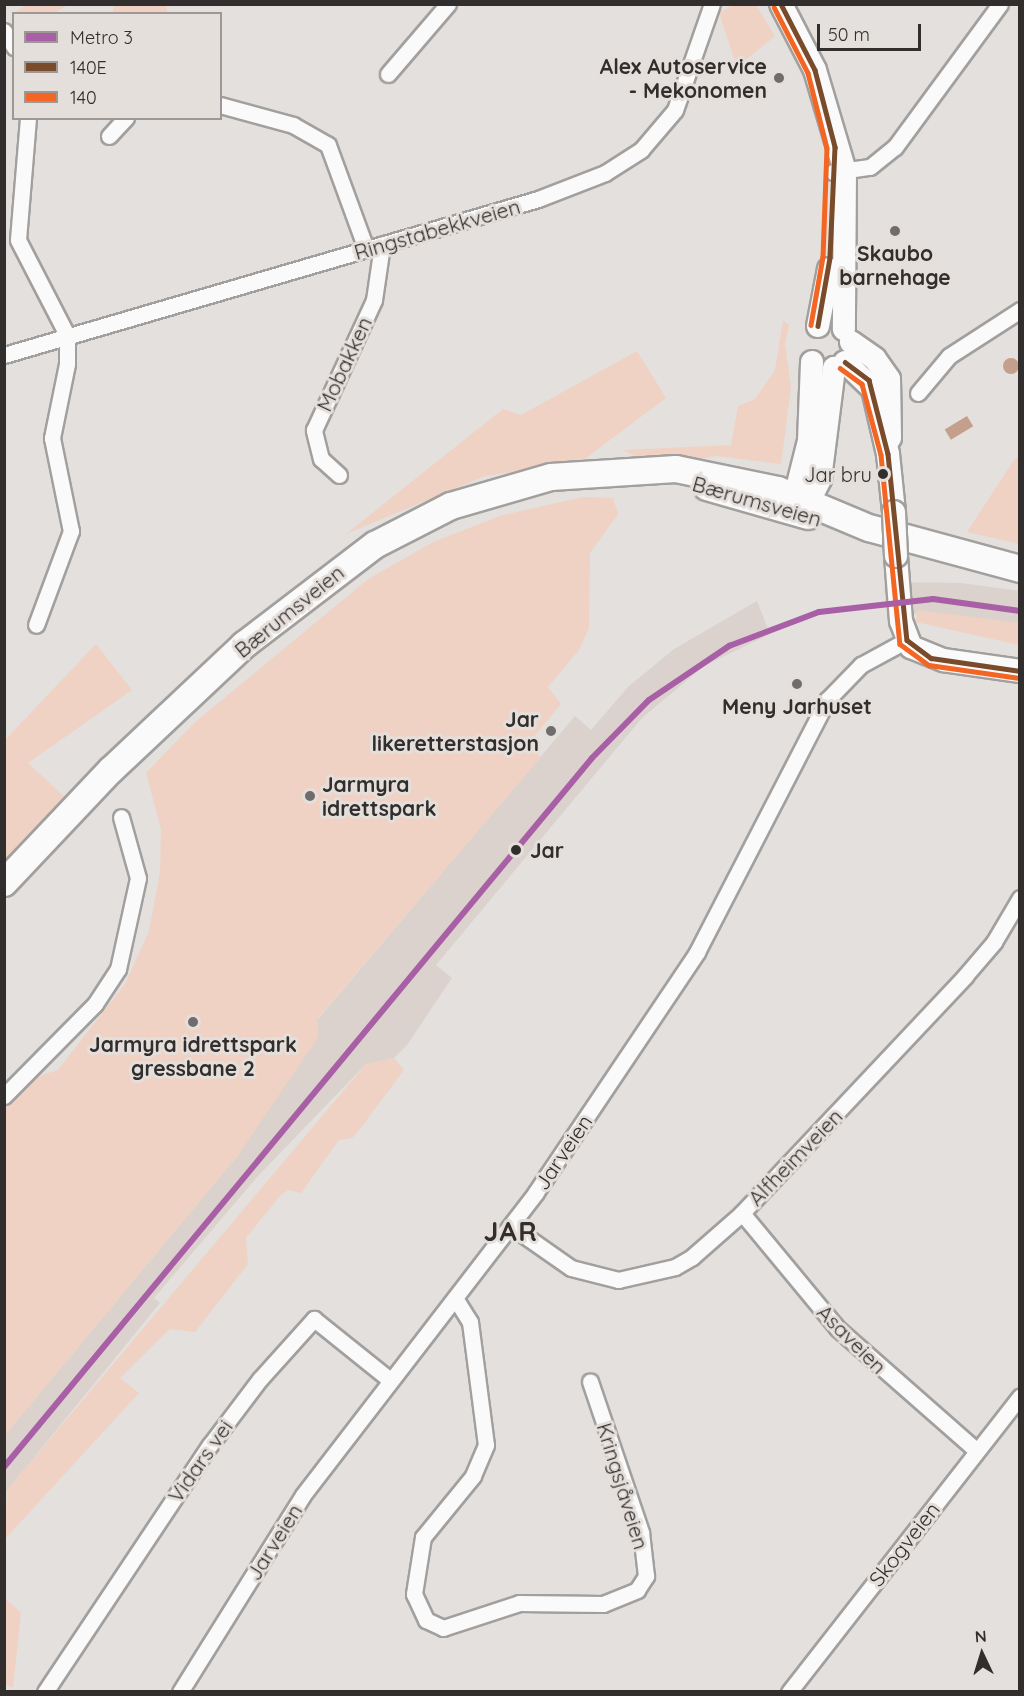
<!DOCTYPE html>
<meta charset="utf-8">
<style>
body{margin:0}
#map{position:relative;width:1024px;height:1696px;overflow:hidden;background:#e3e0dd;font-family:Quicksand,sans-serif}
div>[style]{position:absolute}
.built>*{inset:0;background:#dbd2cd}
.green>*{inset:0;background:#efd2c3;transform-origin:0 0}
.water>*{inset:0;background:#c49f8b;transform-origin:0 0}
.round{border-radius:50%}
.roads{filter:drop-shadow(2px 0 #a2a09e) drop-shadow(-2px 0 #a2a09e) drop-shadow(0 2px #a2a09e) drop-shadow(0 -2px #a2a09e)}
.minor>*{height:15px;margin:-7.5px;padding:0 7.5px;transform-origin:7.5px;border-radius:7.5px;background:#fbfafa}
.secondary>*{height:22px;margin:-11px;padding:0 11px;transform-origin:11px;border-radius:11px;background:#fbfafa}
.primary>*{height:26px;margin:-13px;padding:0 13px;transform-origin:13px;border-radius:13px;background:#fbfafa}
.bridges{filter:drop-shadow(2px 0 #a2a09e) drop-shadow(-2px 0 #a2a09e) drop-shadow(0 2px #a2a09e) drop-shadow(0 -2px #a2a09e)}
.secondary-bridge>*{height:22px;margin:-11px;padding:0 11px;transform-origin:11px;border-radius:11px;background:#fbfafa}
.bus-1>*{height:4.5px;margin:-2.25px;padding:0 2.25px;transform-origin:2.25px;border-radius:2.25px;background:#7a4b2a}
.bus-2>*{height:4.5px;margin:-2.25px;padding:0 2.25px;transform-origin:2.25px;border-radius:2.25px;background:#f26522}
.metro-1>*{height:6px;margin:-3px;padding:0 3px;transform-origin:3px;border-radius:3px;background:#a85fa5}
.dots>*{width:16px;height:16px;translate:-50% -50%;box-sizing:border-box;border:3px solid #e5dfdb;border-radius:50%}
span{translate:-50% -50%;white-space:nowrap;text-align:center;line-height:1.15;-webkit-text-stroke:6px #e5dfdb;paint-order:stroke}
.bus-label{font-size:20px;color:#312e2d}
.right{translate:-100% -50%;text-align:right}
.poi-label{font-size:21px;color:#312e2d;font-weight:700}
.left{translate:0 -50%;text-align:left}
.street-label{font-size:21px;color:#312e2d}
.stop-label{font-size:21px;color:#312e2d;font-weight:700}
.district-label{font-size:27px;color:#332e2b;font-weight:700;letter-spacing:1.5px}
.frame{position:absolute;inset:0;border:6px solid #312e2d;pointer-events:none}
.legend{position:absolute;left:12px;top:12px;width:210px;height:108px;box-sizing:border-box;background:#e5dfdb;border:2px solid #9d9895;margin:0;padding:8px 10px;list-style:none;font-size:18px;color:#312e2d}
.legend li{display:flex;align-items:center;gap:12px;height:30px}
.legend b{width:30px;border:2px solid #9d9895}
.north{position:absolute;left:952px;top:1624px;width:60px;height:60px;-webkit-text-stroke:4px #e5dfdb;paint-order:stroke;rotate:356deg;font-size:16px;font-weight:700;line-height:24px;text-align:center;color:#312e2d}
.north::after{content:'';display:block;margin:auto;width:21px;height:27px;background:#312e2d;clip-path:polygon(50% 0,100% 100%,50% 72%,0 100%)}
.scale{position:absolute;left:817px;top:24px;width:104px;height:27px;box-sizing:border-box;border:3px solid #312e2d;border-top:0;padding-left:8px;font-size:18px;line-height:21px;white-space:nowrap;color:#312e2d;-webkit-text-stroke:4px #e5dfdb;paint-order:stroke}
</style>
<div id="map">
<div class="built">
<div style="clip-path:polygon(884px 582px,961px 583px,1019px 591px,1019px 623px,886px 611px)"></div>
<div style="clip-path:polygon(757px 601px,770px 634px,704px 666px,641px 719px,436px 965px,452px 978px,407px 1045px,394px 1058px,366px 1064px,257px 1177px,154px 1298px,160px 1303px,5px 1493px,5px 1435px,239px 1154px,318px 1032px,318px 1019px,575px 716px,591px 730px,628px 687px,674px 649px)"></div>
</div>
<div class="green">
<div style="clip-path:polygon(734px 4px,756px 5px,775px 36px,737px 67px,719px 13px)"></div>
<div style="clip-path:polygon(26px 5px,26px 4px,68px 5px,54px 13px,14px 13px)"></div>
<div style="left:113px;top:5px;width:54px;height:8px"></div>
<div style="clip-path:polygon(783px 320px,789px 325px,785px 344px,791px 387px,781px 464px,716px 456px,683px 462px,639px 458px,623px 450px,731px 445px,738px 406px,755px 399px,775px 370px)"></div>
<div style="clip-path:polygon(637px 351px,666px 398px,582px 461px,485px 476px,346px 534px,503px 409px,521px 415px)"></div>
<div style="clip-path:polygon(1019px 456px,1019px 544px,967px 532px,1014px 460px)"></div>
<div style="clip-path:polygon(583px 497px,613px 498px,618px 514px,590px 553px,589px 628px,579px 650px,548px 687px,561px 704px,527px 745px,541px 757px,318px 1018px,318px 1037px,239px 1154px,5px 1435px,5px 1081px,11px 1085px,58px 1070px,125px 984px,149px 931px,160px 872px,161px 829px,146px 773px,194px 723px,367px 580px,433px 542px,503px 515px)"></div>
<div style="clip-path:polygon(917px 610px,1019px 623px,1019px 645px,916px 622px)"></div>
<div style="clip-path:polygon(96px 644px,132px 690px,28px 763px,68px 800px,5px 871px,4px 741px)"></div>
<div style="clip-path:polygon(394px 1058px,404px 1070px,360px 1129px,352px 1138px,339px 1140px,301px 1193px,288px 1190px,280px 1196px,246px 1238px,248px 1264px,195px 1332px,170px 1329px,120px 1378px,139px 1393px,5px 1539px,7px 1490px,366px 1064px)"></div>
<div style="clip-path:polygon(5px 1598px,21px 1613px,13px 1688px,5px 1684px)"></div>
</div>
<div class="water">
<div class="round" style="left:1003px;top:358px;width:16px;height:16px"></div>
<div style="left:967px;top:416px;width:12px;height:26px;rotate:59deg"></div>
</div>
<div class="roads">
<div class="minor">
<div style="left:4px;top:31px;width:19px;rotate:58deg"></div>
<div style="left:388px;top:74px;width:92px;rotate:-49.4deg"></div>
<div style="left:220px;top:105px;width:76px;rotate:15.3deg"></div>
<div style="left:293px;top:125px;width:40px;rotate:29.7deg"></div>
<div style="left:328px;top:145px;width:111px;rotate:69.9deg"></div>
<div style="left:28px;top:118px;width:122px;rotate:94.7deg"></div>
<div style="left:18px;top:240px;width:107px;rotate:62.7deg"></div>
<div style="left:67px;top:335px;width:29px;rotate:90deg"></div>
<div style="left:67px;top:364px;width:76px;rotate:101.5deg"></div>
<div style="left:52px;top:438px;width:95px;rotate:78.5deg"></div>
<div style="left:71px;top:531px;width:100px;rotate:110.4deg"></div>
<div style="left:109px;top:136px;width:25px;rotate:-47deg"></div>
<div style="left:833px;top:172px;width:37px;rotate:-8deg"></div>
<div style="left:870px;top:167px;width:32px;rotate:-39deg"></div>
<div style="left:895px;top:147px;width:177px;rotate:-53.7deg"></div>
<div style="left:4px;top:355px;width:556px;rotate:-16.28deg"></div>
<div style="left:538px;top:199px;width:72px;rotate:-21.2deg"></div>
<div style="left:605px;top:173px;width:43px;rotate:-32.6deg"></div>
<div style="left:641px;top:150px;width:52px;rotate:-49.6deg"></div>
<div style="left:675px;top:110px;width:112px;rotate:-70.8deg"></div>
<div style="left:918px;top:393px;width:48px;rotate:-50deg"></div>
<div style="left:949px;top:356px;width:85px;rotate:-32.9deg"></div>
<div style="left:339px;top:475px;width:24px;rotate:-138deg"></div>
<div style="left:321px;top:459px;width:30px;rotate:-104deg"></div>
<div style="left:314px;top:430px;width:143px;rotate:-65.2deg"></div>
<div style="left:374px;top:300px;width:56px;rotate:-81.7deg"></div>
<div style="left:4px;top:1096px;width:129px;rotate:-45.3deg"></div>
<div style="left:95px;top:1004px;width:42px;rotate:-56.7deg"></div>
<div style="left:118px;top:969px;width:93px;rotate:-77.6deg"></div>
<div style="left:138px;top:878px;width:63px;rotate:-105.6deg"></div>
<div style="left:742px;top:1213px;width:149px;rotate:50.4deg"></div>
<div style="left:837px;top:1328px;width:185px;rotate:41.3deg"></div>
<div style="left:511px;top:1226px;width:73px;rotate:35deg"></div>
<div style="left:571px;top:1268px;width:49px;rotate:14.3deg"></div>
<div style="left:618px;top:1280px;width:58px;rotate:-12.8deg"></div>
<div style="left:675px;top:1267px;width:20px;rotate:-30deg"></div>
<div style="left:692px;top:1257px;width:67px;rotate:-41.3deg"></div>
<div style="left:742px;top:1213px;width:325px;rotate:-46.7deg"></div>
<div style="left:965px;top:976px;width:45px;rotate:-49.5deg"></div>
<div style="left:994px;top:942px;width:51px;rotate:-59.4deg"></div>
<div style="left:455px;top:1298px;width:28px;rotate:58deg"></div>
<div style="left:470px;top:1322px;width:124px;rotate:82.6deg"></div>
<div style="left:486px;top:1445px;width:34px;rotate:113deg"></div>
<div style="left:473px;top:1476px;width:79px;rotate:129.3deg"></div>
<div style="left:423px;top:1537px;width:58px;rotate:99deg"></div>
<div style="left:414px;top:1594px;width:29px;rotate:65deg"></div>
<div style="left:426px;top:1620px;width:19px;rotate:25deg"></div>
<div style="left:443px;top:1628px;width:80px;rotate:-18.2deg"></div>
<div style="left:519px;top:1603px;width:84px;rotate:0.7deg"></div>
<div style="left:603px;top:1604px;width:37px;rotate:-22deg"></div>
<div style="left:637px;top:1590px;width:17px;rotate:-57deg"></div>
<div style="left:646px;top:1576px;width:44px;rotate:-96.5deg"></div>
<div style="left:641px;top:1532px;width:159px;rotate:-108.7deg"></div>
<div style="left:45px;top:1692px;width:297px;rotate:-56.3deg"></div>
<div style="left:210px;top:1445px;width:83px;rotate:-52.9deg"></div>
<div style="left:260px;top:1379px;width:81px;rotate:-48deg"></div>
<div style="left:314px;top:1319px;width:96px;rotate:38.7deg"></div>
<div style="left:180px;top:1692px;width:232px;rotate:-58deg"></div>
<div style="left:303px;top:1495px;width:382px;rotate:-52.4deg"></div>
<div style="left:536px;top:1192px;width:289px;rotate:-56.1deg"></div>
<div style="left:697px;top:952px;width:284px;rotate:-62.7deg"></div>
<div style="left:827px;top:700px;width:49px;rotate:-45.8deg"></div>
<div style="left:861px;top:665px;width:52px;rotate:-28.5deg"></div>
<div style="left:789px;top:1692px;width:375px;rotate:-52deg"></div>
</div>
<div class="secondary">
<div style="left:781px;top:4px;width:74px;rotate:62.7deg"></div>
<div style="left:815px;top:70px;width:105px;rotate:73.5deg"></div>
<div style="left:845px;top:171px;width:158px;rotate:90.4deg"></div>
<div style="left:818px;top:326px;width:58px;rotate:-79.1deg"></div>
<div style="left:851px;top:342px;width:29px;rotate:35deg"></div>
<div style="left:875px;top:359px;width:24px;rotate:55deg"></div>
<div style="left:889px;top:379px;width:59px;rotate:89deg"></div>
<div style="left:845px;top:362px;width:39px;rotate:44deg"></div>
<div style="left:873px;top:389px;width:67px;rotate:77deg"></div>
<div style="left:888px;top:454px;width:58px;rotate:84.1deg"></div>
<div style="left:792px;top:511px;width:20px;rotate:-30deg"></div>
<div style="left:809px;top:501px;width:25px;rotate:-63deg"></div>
<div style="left:820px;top:479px;width:112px;rotate:-82.8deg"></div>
<div style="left:791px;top:512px;width:73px;rotate:-75.8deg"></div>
<div style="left:809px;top:441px;width:79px;rotate:-87.8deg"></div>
<div style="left:896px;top:556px;width:65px;rotate:85.6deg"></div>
<div style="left:901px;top:621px;width:28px;rotate:69deg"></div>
<div style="left:911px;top:647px;width:35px;rotate:22deg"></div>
<div style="left:943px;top:660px;width:78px;rotate:8.1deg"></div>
</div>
<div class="primary">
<div style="left:707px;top:487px;width:105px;rotate:16deg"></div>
<div style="left:873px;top:529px;width:152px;rotate:15.2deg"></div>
<div style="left:4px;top:883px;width:156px;rotate:-46.6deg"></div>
<div style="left:111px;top:770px;width:183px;rotate:-43.2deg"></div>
<div style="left:244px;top:645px;width:165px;rotate:-37.4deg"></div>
<div style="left:375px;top:545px;width:85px;rotate:-27.2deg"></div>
<div style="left:451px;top:506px;width:104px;rotate:-16.2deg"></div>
<div style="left:551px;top:477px;width:125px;rotate:-3.7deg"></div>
<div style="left:676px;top:469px;width:104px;rotate:11.6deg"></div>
<div style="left:778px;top:490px;width:99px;rotate:22.7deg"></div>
</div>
</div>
<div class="bridges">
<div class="secondary-bridge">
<div style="left:894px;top:512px;width:44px;rotate:87.4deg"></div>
</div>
</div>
<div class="bus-1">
<div style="left:781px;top:4px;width:74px;rotate:62.7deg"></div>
<div style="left:815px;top:70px;width:80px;rotate:75.4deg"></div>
<div style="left:835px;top:147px;width:111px;rotate:92.6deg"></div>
<div style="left:830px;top:258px;width:69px;rotate:100deg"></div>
<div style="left:845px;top:362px;width:30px;rotate:37deg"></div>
<div style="left:869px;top:380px;width:76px;rotate:75.6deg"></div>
<div style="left:888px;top:454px;width:187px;rotate:84.2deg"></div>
<div style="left:907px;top:640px;width:30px;rotate:37deg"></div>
<div style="left:931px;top:658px;width:90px;rotate:8.3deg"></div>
</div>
<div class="bus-2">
<div style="left:774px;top:7px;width:74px;rotate:62.7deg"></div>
<div style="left:808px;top:73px;width:77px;rotate:75.8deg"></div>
<div style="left:827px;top:148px;width:109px;rotate:92.1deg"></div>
<div style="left:823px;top:257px;width:69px;rotate:100deg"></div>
<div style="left:840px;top:368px;width:27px;rotate:36deg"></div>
<div style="left:862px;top:384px;width:73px;rotate:75deg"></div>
<div style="left:881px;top:455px;width:190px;rotate:84.3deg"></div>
<div style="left:900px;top:644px;width:36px;rotate:36deg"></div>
<div style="left:929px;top:665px;width:91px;rotate:8.2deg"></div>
</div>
<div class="metro-1">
<div style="left:4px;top:1467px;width:921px;rotate:-50.33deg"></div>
<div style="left:592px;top:758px;width:81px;rotate:-45.5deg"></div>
<div style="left:649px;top:700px;width:97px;rotate:-34deg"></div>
<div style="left:729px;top:646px;width:96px;rotate:-20.7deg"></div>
<div style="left:819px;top:612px;width:115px;rotate:-6.5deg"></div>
<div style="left:933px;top:599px;width:88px;rotate:7.9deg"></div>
</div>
<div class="dots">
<div style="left:779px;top:78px;background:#6f6c6b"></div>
<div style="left:895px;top:231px;background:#6f6c6b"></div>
<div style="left:883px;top:474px;background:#312e2d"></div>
<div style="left:797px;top:684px;background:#6f6c6b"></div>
<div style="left:551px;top:731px;background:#6f6c6b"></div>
<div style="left:310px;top:796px;background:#6f6c6b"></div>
<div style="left:516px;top:850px;background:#312e2d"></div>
<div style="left:193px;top:1022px;background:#6f6c6b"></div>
</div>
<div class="bus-label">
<span class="right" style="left:872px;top:474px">Jar bru</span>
</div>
<div class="poi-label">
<span class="right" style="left:767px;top:78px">Alex Autoservice<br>- Mekonomen</span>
<span style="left:895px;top:265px">Skaubo<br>barnehage</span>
<span style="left:797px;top:706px">Meny Jarhuset</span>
<span class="right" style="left:539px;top:731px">Jar<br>likeretterstasjon</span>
<span class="left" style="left:322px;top:796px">Jarmyra<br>idrettspark</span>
<span style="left:193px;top:1056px">Jarmyra idrettspark<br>gressbane 2</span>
</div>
<div class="street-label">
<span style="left:437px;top:229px;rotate:-16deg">Ringstabekkveien</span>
<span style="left:344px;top:364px;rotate:-65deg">Mobakken</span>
<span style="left:757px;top:501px;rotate:16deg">Bærumsveien</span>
<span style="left:289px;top:611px;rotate:-39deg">Bærumsveien</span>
<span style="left:563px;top:1152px;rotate:-56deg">Jarveien</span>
<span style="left:795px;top:1157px;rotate:-46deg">Alfheimveien</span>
<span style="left:852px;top:1339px;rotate:45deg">Asaveien</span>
<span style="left:200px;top:1461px;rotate:-55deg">Vidars vei</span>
<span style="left:623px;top:1486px;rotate:73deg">Kringsjåveien</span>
<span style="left:274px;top:1542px;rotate:-58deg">Jarveien</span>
<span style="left:904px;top:1544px;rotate:-52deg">Skogveien</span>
</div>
<div class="stop-label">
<span class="left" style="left:530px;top:850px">Jar</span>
</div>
<div class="district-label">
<span style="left:511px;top:1232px">JAR</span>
</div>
<div class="frame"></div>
<ul class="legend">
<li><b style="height:8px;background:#a85fa5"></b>Metro 3</li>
<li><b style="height:8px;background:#7a4b2a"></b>140E</li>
<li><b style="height:8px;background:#f26522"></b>140</li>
</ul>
<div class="north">N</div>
<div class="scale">50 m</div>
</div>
